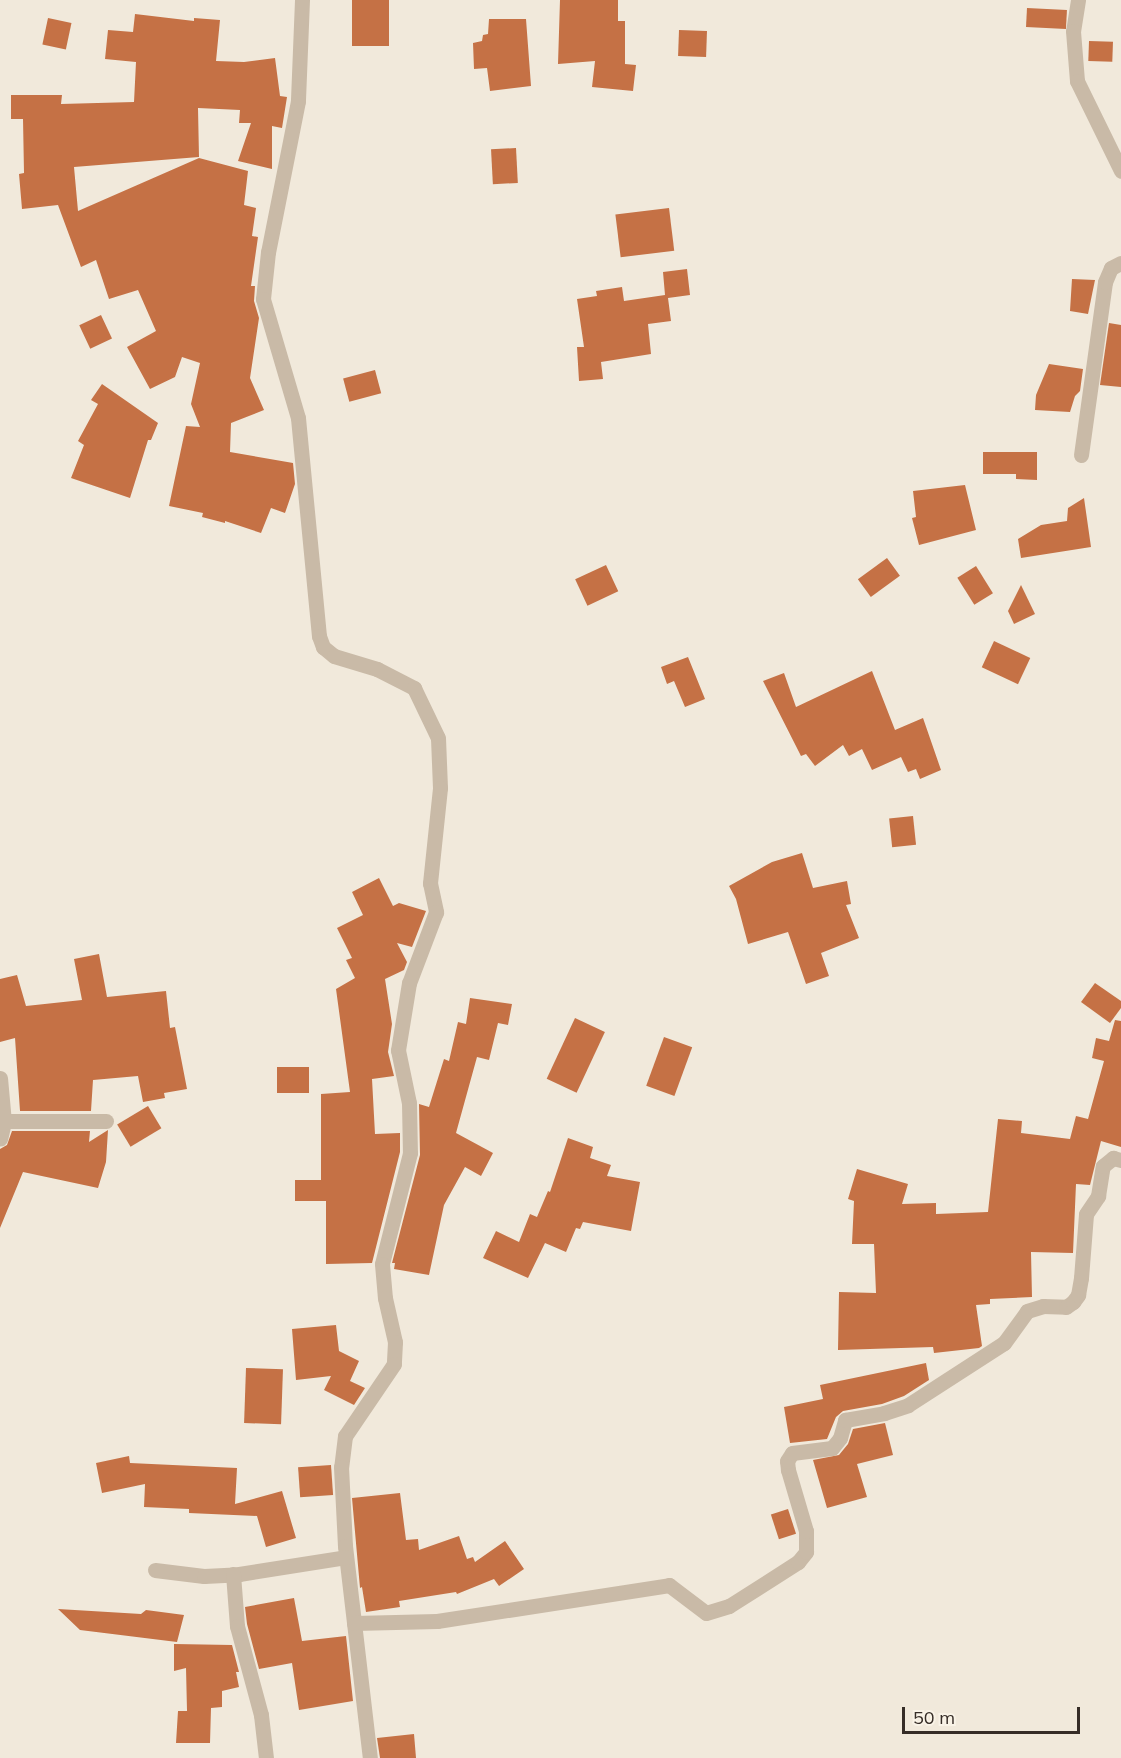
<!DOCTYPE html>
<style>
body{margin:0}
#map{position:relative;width:1121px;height:1758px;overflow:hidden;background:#f1e9db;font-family:Mulish,sans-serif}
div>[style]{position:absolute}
.building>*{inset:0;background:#c57145;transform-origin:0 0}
.street>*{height:15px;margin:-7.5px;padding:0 7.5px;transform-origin:7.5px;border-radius:7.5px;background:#c9baa7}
span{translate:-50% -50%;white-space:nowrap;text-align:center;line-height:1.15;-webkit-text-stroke:4.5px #f9f3e7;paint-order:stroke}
.scale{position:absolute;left:902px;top:1707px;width:178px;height:27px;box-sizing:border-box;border:3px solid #362d27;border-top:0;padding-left:8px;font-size:18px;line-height:21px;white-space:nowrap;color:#362d27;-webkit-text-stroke:4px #f9f3e7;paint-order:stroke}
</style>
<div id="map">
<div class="building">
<div style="left:352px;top:0;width:37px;height:46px"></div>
<div style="clip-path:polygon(560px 0,618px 0,618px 21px,625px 21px,625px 64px,636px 65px,633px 91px,592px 87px,595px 61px,558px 64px)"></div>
<div style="left:1027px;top:8px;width:40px;height:19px;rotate:3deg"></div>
<div style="clip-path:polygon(135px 14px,194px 21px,194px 18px,220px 20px,216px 61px,244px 62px,275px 58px,280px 96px,287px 97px,282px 128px,272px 126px,272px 169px,238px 161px,251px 123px,239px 123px,240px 110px,198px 108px,199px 157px,74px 167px,78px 211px,199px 158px,248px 171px,244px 205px,256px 208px,252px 236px,258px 237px,251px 286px,255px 286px,254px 301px,259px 318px,250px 378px,264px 410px,231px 423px,230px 452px,293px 463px,295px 484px,285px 513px,271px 508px,261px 533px,225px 521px,225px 523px,202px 517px,203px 513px,169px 506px,186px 426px,200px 427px,191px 404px,200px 363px,182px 357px,175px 377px,150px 389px,127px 347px,156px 331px,138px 290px,109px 299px,96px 260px,81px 267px,58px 205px,22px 209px,19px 174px,24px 173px,23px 119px,11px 119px,11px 95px,62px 95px,61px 104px,134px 102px,136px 62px,105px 59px,108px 30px,133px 32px)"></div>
<div style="left:48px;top:18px;width:24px;height:27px;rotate:12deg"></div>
<div style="clip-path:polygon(489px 19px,526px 19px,531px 86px,490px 91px,487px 68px,474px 69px,473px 43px,482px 41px,483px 35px,488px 34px)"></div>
<div style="left:679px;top:30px;width:28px;height:26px;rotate:2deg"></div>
<div style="left:1089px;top:41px;width:24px;height:20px;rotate:2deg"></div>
<div style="left:516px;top:148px;width:35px;height:25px;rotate:87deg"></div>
<div style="left:669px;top:208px;width:43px;height:54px;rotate:83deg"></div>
<div style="clip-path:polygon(687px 269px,690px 295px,668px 298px,671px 321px,648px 324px,651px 354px,601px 362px,603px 379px,579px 381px,577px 347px,584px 347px,577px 299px,597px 296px,596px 291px,622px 287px,624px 301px,665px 295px,663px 272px)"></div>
<div style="clip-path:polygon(1072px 279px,1095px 280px,1088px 314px,1070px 311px)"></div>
<div style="left:101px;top:315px;width:26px;height:24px;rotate:65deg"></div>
<div style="clip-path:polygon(1109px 323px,1121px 325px,1121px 387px,1100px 385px)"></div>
<div style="clip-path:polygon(1049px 364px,1083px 369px,1080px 391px,1075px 396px,1070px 412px,1035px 410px,1036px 395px)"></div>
<div style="left:375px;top:370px;width:24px;height:33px;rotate:75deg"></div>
<div style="clip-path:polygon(102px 384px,158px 423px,151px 440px,148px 440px,130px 498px,71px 478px,84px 445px,78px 441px,98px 404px,91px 400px)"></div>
<div style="clip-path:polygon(983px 452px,1037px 452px,1037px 480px,1016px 479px,1016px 474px,983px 474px)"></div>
<div style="clip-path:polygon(965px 485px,976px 530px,919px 545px,912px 518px,916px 517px,913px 491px)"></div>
<div style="clip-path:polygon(1084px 498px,1091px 547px,1021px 558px,1018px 539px,1041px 525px,1067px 521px,1068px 508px)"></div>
<div style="left:887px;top:558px;width:22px;height:36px;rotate:54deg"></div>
<div style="left:606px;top:565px;width:29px;height:34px;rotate:65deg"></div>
<div style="left:976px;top:566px;width:32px;height:22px;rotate:58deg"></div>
<div style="clip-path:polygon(1021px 585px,1035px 614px,1014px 624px,1008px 611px)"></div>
<div style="left:994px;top:641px;width:40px;height:29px;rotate:25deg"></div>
<div style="clip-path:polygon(688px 657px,705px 699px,685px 707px,674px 681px,667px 684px,661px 667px)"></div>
<div style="clip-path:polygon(872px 671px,895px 730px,923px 718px,941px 770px,920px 779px,916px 769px,908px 772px,901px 757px,872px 770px,862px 749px,849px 756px,843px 745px,815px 766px,806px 754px,801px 756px,763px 681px,784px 673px,796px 707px)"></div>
<div style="left:913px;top:816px;width:29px;height:24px;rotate:84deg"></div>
<div style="clip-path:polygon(802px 853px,813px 888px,847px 881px,851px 904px,846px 905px,859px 938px,821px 953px,829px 976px,806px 984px,788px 932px,748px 944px,736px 899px,729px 886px,772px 862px)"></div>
<div style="clip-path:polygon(379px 878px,393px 906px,399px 903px,426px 911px,412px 947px,397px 943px,407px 962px,404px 970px,385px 979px,392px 1024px,388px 1052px,394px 1076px,372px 1079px,375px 1134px,400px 1133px,400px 1152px,372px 1263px,326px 1264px,326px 1201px,295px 1201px,295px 1180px,321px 1180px,321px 1094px,350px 1092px,336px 989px,355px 978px,346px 960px,352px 958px,337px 928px,363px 915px,352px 892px)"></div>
<div style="clip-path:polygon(99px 954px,107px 997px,166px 991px,170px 1028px,175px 1027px,187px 1089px,164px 1093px,165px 1098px,143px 1102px,138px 1076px,93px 1080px,91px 1111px,20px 1111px,15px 1038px,0 1042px,0 979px,17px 975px,26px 1006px,82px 1000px,74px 959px)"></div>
<div style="clip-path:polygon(1095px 983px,1121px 1001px,1121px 1008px,1110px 1023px,1081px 1002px)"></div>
<div style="clip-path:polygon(470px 998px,512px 1004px,508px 1025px,498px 1023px,489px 1060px,477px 1057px,456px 1133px,493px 1153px,481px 1176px,465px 1167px,444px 1205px,429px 1275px,394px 1269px,395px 1263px,392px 1263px,420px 1155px,419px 1104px,429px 1107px,444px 1059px,449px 1061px,458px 1022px,466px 1024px)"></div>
<div style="left:575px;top:1018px;width:33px;height:67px;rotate:25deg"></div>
<div style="clip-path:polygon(1115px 1020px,1121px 1021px,1121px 1147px,1101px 1141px,1090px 1185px,1076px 1184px,1073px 1253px,1031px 1252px,1032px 1297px,990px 1299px,990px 1304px,976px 1305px,982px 1346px,979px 1348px,934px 1353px,933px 1347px,838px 1350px,839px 1292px,876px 1293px,874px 1244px,852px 1244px,854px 1201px,848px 1199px,857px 1169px,908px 1184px,902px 1204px,936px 1203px,936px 1214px,988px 1212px,998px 1119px,1022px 1121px,1021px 1133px,1070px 1139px,1076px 1116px,1088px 1119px,1104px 1061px,1092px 1058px,1096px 1038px,1109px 1041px)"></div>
<div style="left:664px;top:1037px;width:30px;height:52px;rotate:20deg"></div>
<div style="left:277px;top:1067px;width:32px;height:26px"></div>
<div style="left:148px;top:1106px;width:26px;height:36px;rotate:59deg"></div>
<div style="clip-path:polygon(108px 1130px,106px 1162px,98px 1188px,23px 1172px,0 1228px,0 1149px,7px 1145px,12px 1131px,90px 1131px,89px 1142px)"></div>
<div style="clip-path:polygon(568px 1138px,593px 1147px,590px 1158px,611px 1165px,607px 1176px,640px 1182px,631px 1231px,583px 1222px,580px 1229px,576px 1228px,566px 1252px,545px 1243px,528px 1278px,483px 1258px,496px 1231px,519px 1242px,530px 1214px,537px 1217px,548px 1191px,550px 1192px)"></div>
<div style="clip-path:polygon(336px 1325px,339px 1351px,359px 1361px,350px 1381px,365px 1388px,354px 1405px,324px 1390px,331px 1376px,296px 1380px,292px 1329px)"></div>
<div style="clip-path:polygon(926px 1363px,929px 1380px,904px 1396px,882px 1404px,843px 1411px,836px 1417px,827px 1439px,790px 1443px,784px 1407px,823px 1399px,820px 1385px)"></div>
<div style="left:246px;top:1368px;width:37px;height:55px;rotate:2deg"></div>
<div style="clip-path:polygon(885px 1423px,893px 1455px,857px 1464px,867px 1497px,827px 1508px,813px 1460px,839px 1455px,848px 1444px,853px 1429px)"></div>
<div style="clip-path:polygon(129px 1456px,130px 1463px,237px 1468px,235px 1504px,282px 1491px,296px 1538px,266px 1547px,257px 1516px,189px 1513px,189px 1509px,144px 1507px,145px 1484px,102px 1493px,96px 1463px)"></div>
<div style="left:331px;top:1465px;width:30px;height:33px;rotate:86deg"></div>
<div style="clip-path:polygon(400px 1493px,406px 1540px,418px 1539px,419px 1550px,459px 1536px,467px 1559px,473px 1557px,475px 1562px,505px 1541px,524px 1569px,499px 1586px,494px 1579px,457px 1594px,456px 1592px,399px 1601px,400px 1607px,366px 1612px,362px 1587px,360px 1588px,352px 1498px)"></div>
<div style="left:788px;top:1509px;width:26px;height:18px;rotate:72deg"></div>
<div style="clip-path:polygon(294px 1598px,302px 1641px,346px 1636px,353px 1701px,299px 1710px,292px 1663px,259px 1669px,247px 1624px,245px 1607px)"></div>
<div style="clip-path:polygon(58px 1609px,141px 1614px,146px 1610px,184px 1615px,177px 1642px,80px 1630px)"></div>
<div style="clip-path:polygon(174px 1644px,232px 1645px,239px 1672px,236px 1672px,239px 1687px,222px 1691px,222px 1707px,211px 1708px,210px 1743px,176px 1743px,178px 1711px,187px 1711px,186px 1668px,174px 1671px)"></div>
<div style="clip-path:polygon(414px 1734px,416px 1758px,380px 1758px,377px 1738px)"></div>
</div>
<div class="street">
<div style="left:302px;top:0;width:101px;rotate:92.3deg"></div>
<div style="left:298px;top:101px;width:154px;rotate:101.2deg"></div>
<div style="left:268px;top:252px;width:47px;rotate:96.1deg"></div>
<div style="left:263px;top:299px;width:124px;rotate:73.6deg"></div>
<div style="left:298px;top:418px;width:219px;rotate:84.5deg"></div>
<div style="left:319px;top:636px;width:12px;rotate:70deg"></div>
<div style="left:323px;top:647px;width:14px;rotate:39deg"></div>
<div style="left:334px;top:656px;width:45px;rotate:16.8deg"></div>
<div style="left:377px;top:669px;width:42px;rotate:27.2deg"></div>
<div style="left:414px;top:688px;width:55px;rotate:64.4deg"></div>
<div style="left:438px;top:738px;width:50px;rotate:87.7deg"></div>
<div style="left:440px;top:788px;width:96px;rotate:96deg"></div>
<div style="left:430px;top:883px;width:30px;rotate:78deg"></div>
<div style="left:436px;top:912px;width:76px;rotate:110.8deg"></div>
<div style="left:409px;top:983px;width:68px;rotate:99.3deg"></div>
<div style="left:398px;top:1050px;width:54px;rotate:78.3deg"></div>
<div style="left:409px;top:1103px;width:50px;rotate:88.9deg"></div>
<div style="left:410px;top:1153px;width:114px;rotate:104.2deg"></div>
<div style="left:382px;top:1264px;width:34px;rotate:85deg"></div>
<div style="left:385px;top:1298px;width:45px;rotate:77.2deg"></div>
<div style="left:395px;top:1342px;width:22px;rotate:93deg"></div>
<div style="left:394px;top:1364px;width:87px;rotate:124.2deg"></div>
<div style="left:345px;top:1436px;width:31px;rotate:97deg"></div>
<div style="left:341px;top:1467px;width:79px;rotate:87.1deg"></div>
<div style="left:345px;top:1546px;width:213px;rotate:83.3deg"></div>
<div style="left:1078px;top:0;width:31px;rotate:99deg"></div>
<div style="left:1073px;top:31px;width:50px;rotate:85.4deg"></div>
<div style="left:1077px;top:81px;width:100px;rotate:63.9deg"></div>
<div style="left:1081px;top:455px;width:175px;rotate:-82.1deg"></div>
<div style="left:1105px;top:282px;width:15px;rotate:-67deg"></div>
<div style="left:1111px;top:268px;width:11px;rotate:-27deg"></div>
<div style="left:0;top:1078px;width:44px;rotate:84.8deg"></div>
<div style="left:4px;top:1122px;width:17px;rotate:103deg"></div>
<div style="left:0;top:1121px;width:106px"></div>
<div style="left:155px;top:1570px;width:49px;rotate:7deg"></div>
<div style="left:204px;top:1576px;width:35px;rotate:-3deg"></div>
<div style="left:239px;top:1574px;width:108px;rotate:-9deg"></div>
<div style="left:233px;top:1574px;width:52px;rotate:85.6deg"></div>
<div style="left:237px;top:1626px;width:92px;rotate:74.9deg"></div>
<div style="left:261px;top:1715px;width:43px;rotate:83.4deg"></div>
<div style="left:354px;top:1623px;width:83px;rotate:-1.4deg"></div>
<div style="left:437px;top:1621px;width:235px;rotate:-8.8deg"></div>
<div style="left:669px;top:1585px;width:46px;rotate:37.1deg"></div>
<div style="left:706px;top:1613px;width:24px;rotate:-17deg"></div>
<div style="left:729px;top:1606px;width:82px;rotate:-32.5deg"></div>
<div style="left:798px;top:1562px;width:13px;rotate:-51deg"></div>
<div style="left:806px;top:1552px;width:21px;rotate:-90deg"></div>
<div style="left:806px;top:1531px;width:64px;rotate:-106.4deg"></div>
<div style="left:788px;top:1470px;width:9px;rotate:-96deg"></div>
<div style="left:787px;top:1461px;width:9px;rotate:-58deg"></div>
<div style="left:792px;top:1453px;width:40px;rotate:-7.1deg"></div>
<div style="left:832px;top:1448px;width:13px;rotate:-51deg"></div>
<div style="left:840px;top:1438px;width:19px;rotate:-74deg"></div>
<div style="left:845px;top:1420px;width:40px;rotate:-10deg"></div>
<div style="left:884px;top:1413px;width:25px;rotate:-18deg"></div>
<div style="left:908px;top:1405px;width:114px;rotate:-32.9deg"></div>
<div style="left:1004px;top:1343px;width:39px;rotate:-54deg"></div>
<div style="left:1027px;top:1311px;width:17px;rotate:-17deg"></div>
<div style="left:1043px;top:1306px;width:23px;rotate:2deg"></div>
<div style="left:1066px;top:1307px;width:9px;rotate:-36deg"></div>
<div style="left:1073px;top:1302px;width:9px;rotate:-54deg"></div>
<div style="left:1078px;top:1295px;width:17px;rotate:-80deg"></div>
<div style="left:1081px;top:1278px;width:64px;rotate:-85.5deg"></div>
<div style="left:1086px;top:1214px;width:22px;rotate:-56deg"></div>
<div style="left:1098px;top:1196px;width:30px;rotate:-81deg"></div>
<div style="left:1103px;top:1166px;width:13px;rotate:-39deg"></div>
<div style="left:1113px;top:1158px;width:8px;rotate:14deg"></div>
</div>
<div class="scale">50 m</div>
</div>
